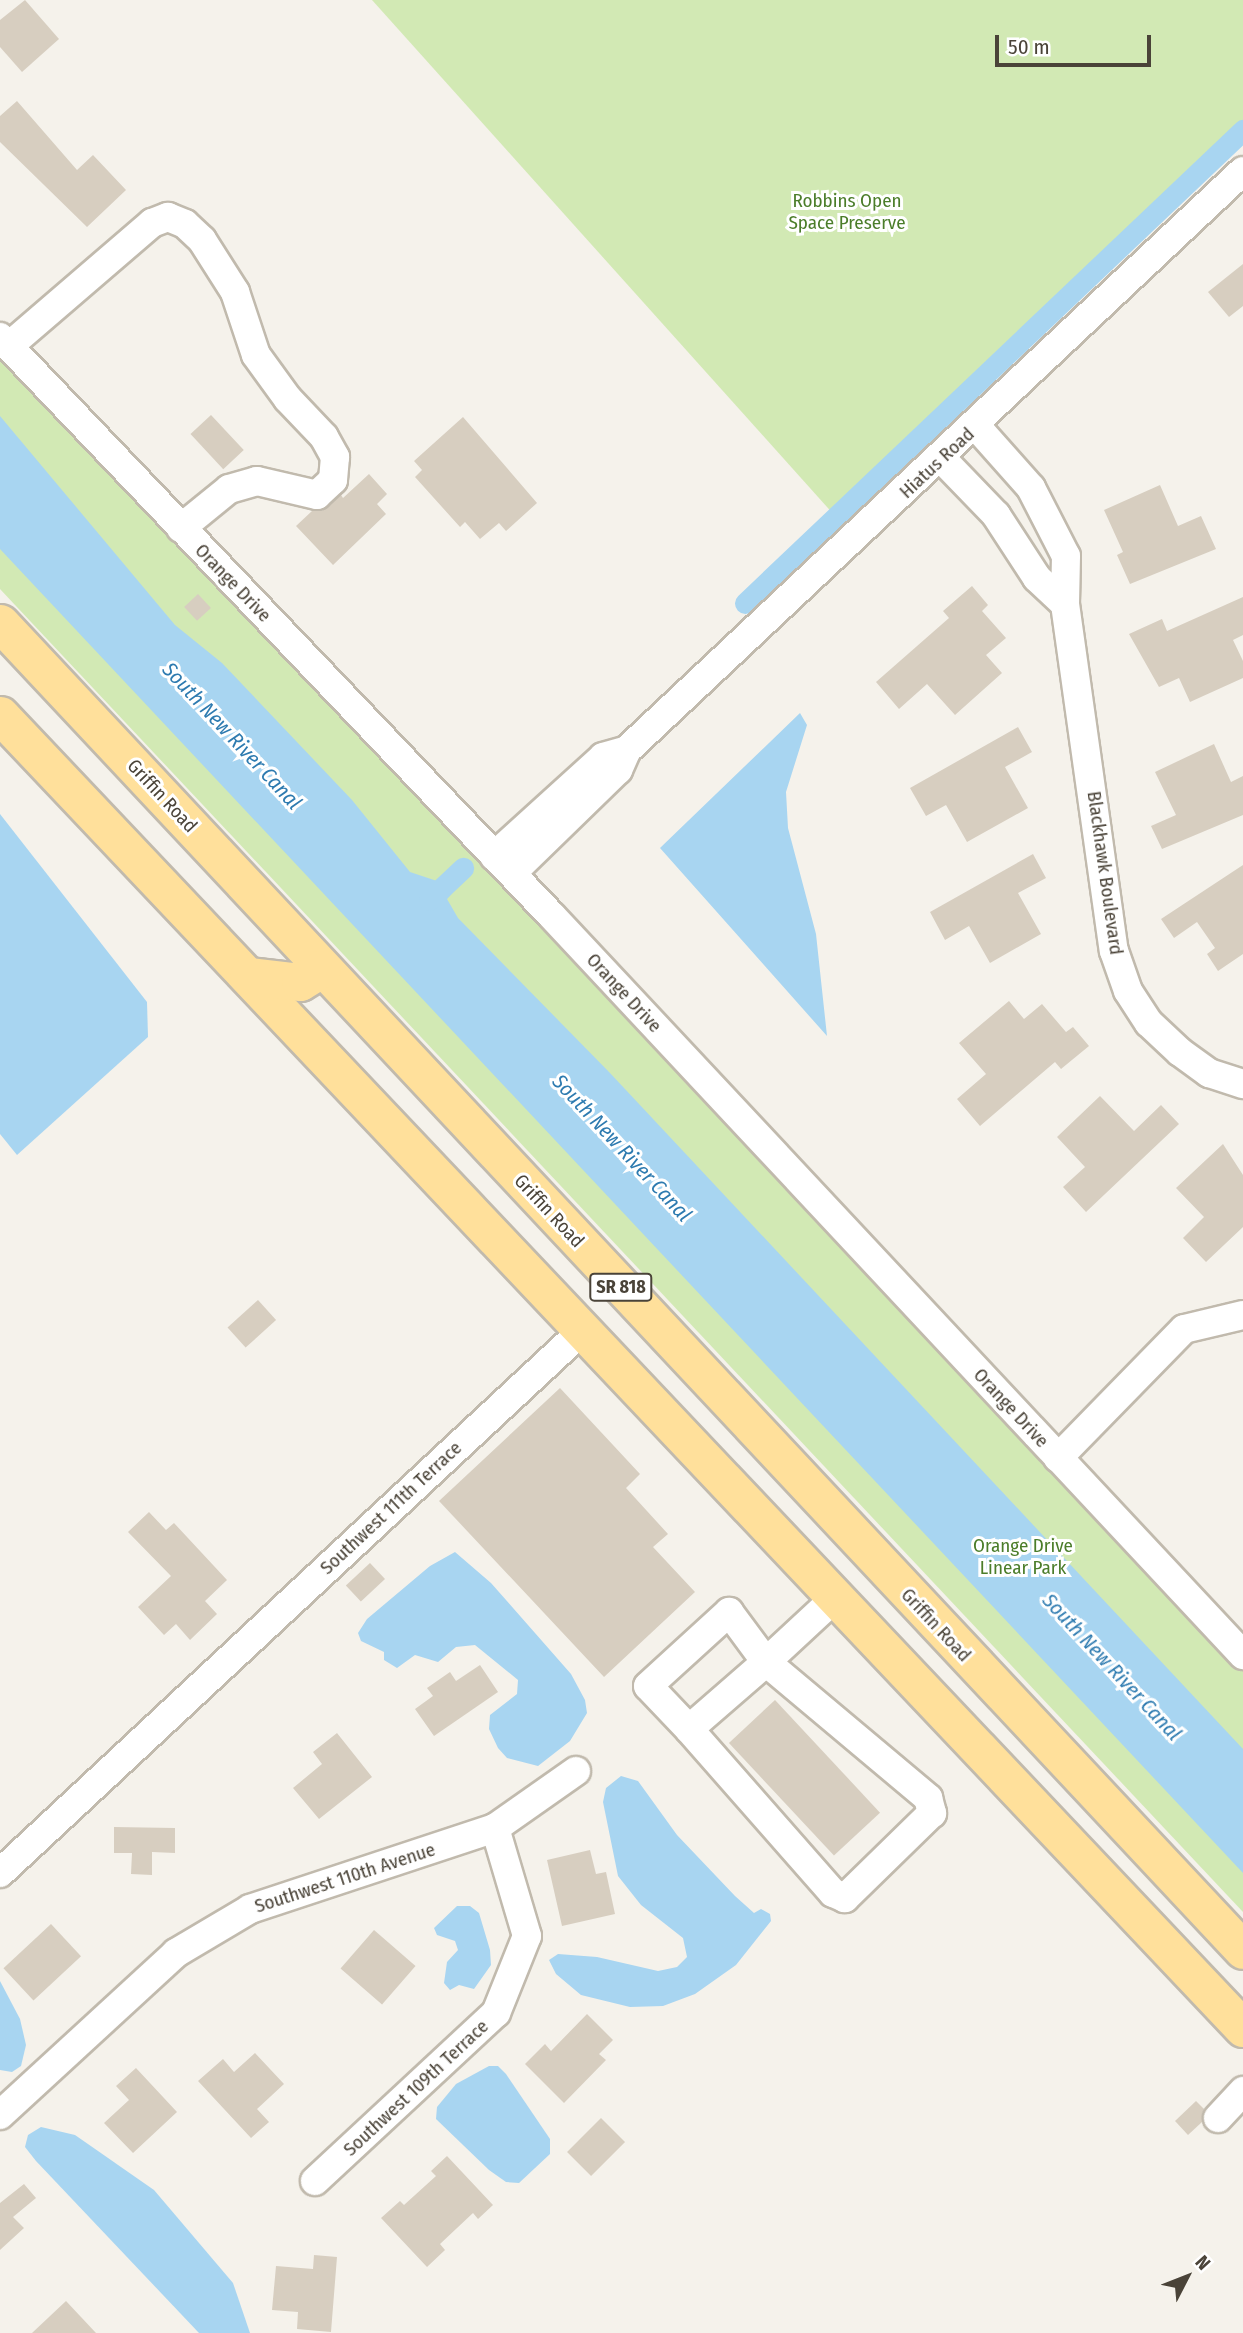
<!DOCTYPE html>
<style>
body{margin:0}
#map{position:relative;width:1243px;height:2333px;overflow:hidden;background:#f5f2eb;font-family:"Fira Sans Condensed",sans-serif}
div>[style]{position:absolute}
.green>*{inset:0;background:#d2e9b4}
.water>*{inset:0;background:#a8d5f1}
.canal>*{height:21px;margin:-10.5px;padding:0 10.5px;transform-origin:10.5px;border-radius:10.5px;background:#a8d5f1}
.building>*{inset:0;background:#d7cec0;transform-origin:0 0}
.roads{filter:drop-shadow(2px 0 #c1baad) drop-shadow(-2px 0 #c1baad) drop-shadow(0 2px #c1baad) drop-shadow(0 -2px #c1baad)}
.minor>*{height:28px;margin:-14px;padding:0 14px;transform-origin:14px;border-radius:14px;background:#fff}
.major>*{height:37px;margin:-18.5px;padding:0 18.5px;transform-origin:18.5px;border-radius:18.5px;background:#ffe09b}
span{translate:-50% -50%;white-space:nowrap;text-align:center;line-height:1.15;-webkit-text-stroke:6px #fff;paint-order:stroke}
.shield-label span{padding:2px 5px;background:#fff;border:2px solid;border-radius:5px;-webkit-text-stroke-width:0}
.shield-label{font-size:18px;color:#4a4338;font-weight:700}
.park-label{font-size:19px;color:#4b7d2a}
.street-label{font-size:19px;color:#4a4338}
.water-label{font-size:21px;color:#2e7bb0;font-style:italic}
.north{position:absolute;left:1152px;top:2242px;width:70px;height:70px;-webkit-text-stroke:5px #fff;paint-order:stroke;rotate:48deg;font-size:19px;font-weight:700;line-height:28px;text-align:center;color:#4a4338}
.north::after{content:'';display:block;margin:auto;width:24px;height:32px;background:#4a4338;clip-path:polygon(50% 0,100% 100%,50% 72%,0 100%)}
.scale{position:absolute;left:995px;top:35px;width:156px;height:32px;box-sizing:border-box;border:4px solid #4a4338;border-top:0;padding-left:9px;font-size:21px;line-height:24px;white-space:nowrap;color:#4a4338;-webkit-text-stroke:5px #fff;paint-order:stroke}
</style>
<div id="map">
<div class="green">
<div style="clip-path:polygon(372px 0,1243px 0,1243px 126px,836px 517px)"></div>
<div style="clip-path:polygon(0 350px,1243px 1670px,1243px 1912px,0 589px)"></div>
</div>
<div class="water">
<div style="clip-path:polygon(0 416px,175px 625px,222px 663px,352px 800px,410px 872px,437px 881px,444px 873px,457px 888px,447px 899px,458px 918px,610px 1073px,1243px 1749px,1243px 1873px,0 549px)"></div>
<div style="clip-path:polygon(800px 713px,807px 725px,786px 792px,788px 828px,816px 934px,827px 1036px,660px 848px)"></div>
<div style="clip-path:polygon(0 814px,147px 1002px,148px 1037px,17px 1155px,0 1134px)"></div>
<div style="clip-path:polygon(455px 1552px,491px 1583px,571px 1674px,585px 1700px,587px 1713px,570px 1741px,538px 1766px,507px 1758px,498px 1748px,489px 1729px,490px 1715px,517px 1694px,518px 1680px,475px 1645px,456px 1647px,438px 1662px,415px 1655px,397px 1668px,384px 1660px,384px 1652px,361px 1641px,358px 1633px,367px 1619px,430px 1566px)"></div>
<div style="clip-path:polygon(621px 1776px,638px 1781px,677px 1835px,735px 1896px,754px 1913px,761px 1909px,770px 1914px,771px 1921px,736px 1965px,695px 1994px,663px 2006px,630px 2007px,581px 1995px,556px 1974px,549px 1960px,558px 1954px,597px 1957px,658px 1971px,677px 1967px,687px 1957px,683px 1938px,641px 1905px,618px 1876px,603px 1802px,606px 1788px)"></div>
<div style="clip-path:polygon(457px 1906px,470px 1906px,479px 1913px,490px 1950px,491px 1965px,474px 1989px,459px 1985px,450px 1990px,444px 1983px,447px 1962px,458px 1950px,455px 1941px,437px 1935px,434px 1928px)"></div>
<div style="clip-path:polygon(0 1981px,20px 2019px,26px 2045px,21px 2066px,12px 2072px,0 2070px)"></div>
<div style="clip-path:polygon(489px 2066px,498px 2066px,506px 2074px,550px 2139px,550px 2154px,519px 2183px,506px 2182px,489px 2170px,436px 2119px,437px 2107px,456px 2084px)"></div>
<div style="clip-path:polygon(41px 2127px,75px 2135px,154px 2190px,233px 2283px,250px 2333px,199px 2333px,36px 2161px,25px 2147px,28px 2135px)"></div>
</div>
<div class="canal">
<div style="left:745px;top:603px;width:687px;rotate:-43.53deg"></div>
<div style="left:429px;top:900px;width:47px;rotate:-43.3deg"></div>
</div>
<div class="building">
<div style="clip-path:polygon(25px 0,59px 39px,22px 72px,0 47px,0 20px)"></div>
<div style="clip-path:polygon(17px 101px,77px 170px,93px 155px,126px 190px,87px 227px,0 142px,0 116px)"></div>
<div style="clip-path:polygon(1243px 264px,1243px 306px,1229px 317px,1208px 292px)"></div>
<div style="left:211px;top:415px;width:48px;height:28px;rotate:47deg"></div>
<div style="clip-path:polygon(463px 417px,537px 503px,506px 531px,499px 523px,480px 539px,465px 522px,460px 527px,415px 477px,422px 470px,414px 461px)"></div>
<div style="clip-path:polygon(369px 474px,387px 494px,377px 504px,386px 514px,333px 565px,296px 526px,312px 511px,322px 511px,341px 495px,343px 498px)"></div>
<div style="clip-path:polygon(1160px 485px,1178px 526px,1201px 516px,1216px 549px,1130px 584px,1117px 555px,1123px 552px,1104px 510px)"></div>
<div style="clip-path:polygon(972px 586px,988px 605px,982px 611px,1006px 638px,986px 655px,1002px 673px,955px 715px,927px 684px,899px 709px,876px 682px,949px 618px,943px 611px)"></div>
<div style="left:198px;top:594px;width:19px;height:19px;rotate:47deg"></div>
<div style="clip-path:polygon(1243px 597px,1243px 635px,1233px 640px,1243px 661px,1243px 678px,1190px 702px,1179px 678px,1159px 687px,1129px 634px,1162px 619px,1167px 631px)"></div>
<div style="clip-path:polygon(1018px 727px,1032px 752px,1005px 767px,1028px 808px,967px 842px,946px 805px,926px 816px,910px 788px)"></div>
<div style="clip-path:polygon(1214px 744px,1231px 782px,1243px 776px,1243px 815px,1162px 849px,1151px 826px,1176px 815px,1155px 772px)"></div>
<div style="clip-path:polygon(1033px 854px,1046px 878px,1018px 893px,1041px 934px,990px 963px,969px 926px,945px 940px,930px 912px)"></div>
<div style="clip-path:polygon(1243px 865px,1243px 954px,1218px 971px,1207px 954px,1215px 948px,1197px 922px,1174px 938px,1161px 919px)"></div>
<div style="clip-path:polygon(1009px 1001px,1024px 1019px,1042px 1004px,1066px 1032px,1073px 1027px,1089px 1046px,1061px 1069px,1055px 1062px,980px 1126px,957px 1099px,986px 1074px,959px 1043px)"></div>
<div style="clip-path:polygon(1100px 1096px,1134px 1131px,1161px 1105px,1179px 1124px,1086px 1212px,1063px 1187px,1085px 1167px,1057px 1137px)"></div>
<div style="clip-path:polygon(1223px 1144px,1243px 1175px,1243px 1227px,1206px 1262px,1183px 1238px,1204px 1217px,1176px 1188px)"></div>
<div style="left:258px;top:1300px;width:27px;height:41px;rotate:48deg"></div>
<div style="clip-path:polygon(560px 1388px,640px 1474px,626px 1488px,668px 1534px,653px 1547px,695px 1592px,604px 1677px,439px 1501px)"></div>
<div style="clip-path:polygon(149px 1512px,166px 1530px,174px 1523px,227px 1580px,205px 1601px,217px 1614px,190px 1640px,176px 1624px,164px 1635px,138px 1607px,171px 1576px,128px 1532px)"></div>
<div style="left:370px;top:1563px;width:22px;height:33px;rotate:47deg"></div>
<div style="clip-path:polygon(480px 1665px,498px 1692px,434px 1736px,415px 1709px,433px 1696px,427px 1688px,450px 1672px,456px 1681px)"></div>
<div style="left:775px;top:1700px;width:154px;height:63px;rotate:47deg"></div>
<div style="clip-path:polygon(337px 1733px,372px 1777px,319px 1819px,293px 1788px,322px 1764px,313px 1752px)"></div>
<div style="clip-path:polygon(114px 1827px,175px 1828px,175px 1853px,152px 1852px,152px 1875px,131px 1874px,132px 1853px,114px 1853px)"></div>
<div style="clip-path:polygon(590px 1850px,596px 1874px,606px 1872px,615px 1914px,562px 1926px,547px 1860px)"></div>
<div style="left:51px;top:1924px;width:44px;height:65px;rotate:47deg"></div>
<div style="left:374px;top:1930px;width:55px;height:51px;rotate:41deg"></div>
<div style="clip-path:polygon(587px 2014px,613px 2040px,599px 2054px,606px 2060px,564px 2103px,525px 2064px,545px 2044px,551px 2051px)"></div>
<div style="clip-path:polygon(255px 2053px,284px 2084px,257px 2109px,269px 2122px,251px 2138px,198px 2081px,223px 2059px,234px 2072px)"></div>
<div style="clip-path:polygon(136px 2068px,177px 2112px,133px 2153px,104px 2123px,129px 2100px,116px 2086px)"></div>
<div style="clip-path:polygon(1196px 2101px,1204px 2109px,1202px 2122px,1188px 2135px,1175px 2121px)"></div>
<div style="left:601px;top:2118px;width:34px;height:48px;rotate:45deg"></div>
<div style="clip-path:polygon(447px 2156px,493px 2205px,478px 2219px,473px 2213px,440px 2244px,445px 2250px,427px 2267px,381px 2218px,400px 2201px,404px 2205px,436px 2176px,431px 2171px)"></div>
<div style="clip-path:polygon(24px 2184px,36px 2198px,13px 2217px,24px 2228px,0 2250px,0 2203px)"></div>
<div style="clip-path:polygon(314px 2255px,337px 2257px,331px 2332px,297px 2329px,298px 2312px,272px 2310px,276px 2266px,313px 2269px)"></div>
<div style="clip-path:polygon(66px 2301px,96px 2333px,32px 2333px)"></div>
</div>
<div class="roads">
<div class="minor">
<div style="left:0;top:337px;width:800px;rotate:46.37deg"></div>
<div style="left:552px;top:916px;width:1012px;rotate:46.92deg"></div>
<div style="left:9px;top:346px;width:189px;rotate:-40.7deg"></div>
<div style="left:152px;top:223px;width:17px;rotate:-21deg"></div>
<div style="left:168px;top:217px;width:18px;rotate:22deg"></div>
<div style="left:185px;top:224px;width:23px;rotate:43deg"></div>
<div style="left:202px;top:240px;width:62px;rotate:57.6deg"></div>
<div style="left:235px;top:292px;width:66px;rotate:71.6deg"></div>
<div style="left:256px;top:355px;width:54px;rotate:54deg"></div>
<div style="left:288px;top:399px;width:52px;rotate:46.5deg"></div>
<div style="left:324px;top:437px;width:23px;rotate:61deg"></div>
<div style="left:335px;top:457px;width:23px;rotate:95deg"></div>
<div style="left:333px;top:480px;width:22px;rotate:137deg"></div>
<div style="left:317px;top:495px;width:62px;rotate:-166.9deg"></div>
<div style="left:257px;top:481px;width:29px;rotate:164deg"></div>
<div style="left:229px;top:489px;width:62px;rotate:140.9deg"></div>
<div style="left:976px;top:426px;width:83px;rotate:48.4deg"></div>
<div style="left:1031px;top:488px;width:76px;rotate:62.8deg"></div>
<div style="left:1066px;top:556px;width:48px;rotate:91.2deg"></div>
<div style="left:1065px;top:604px;width:350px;rotate:82deg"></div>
<div style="left:1114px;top:951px;width:42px;rotate:70.7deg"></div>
<div style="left:1128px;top:991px;width:38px;rotate:57deg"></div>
<div style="left:1149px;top:1023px;width:42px;rotate:43.1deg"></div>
<div style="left:1180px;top:1052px;width:36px;rotate:36deg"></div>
<div style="left:1209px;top:1073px;width:36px;rotate:18deg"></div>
<div style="left:942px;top:459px;width:78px;rotate:46deg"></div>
<div style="left:996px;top:515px;width:75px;rotate:56.9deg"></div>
<div style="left:1037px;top:578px;width:38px;rotate:43deg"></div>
<div style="left:494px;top:856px;width:147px;rotate:-42.2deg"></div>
<div style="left:603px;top:757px;width:25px;rotate:-16deg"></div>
<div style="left:512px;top:873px;width:148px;rotate:-44.2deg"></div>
<div style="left:618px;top:770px;width:22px;rotate:-66deg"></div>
<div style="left:627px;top:750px;width:845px;rotate:-43.23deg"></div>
<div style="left:1058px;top:1458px;width:180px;rotate:-45.7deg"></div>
<div style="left:1184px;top:1329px;width:61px;rotate:-13.3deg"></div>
<div style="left:689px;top:1729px;width:59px;rotate:-133.6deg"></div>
<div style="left:648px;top:1686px;width:110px;rotate:-42.4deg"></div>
<div style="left:729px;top:1612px;width:62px;rotate:53.5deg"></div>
<div style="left:766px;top:1662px;width:212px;rotate:40deg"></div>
<div style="left:928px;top:1798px;width:16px;rotate:75deg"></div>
<div style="left:932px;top:1813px;width:122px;rotate:135.7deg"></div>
<div style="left:845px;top:1898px;width:13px;rotate:-157deg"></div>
<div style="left:833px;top:1893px;width:218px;rotate:-131.3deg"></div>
<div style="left:689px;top:1729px;width:102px;rotate:-41deg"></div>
<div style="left:766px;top:1662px;width:96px;rotate:-42.9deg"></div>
<div style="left:0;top:1873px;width:798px;rotate:-42.97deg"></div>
<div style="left:0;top:2115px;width:239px;rotate:-42.6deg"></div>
<div style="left:176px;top:1953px;width:86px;rotate:-30.7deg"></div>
<div style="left:250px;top:1909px;width:258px;rotate:-18.3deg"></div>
<div style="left:495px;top:1828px;width:99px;rotate:-35.1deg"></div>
<div style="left:1218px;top:2118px;width:37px;rotate:-47deg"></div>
<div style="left:315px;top:2181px;width:247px;rotate:-42.9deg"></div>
<div style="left:496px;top:2013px;width:83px;rotate:-68.1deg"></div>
<div style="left:527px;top:1936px;width:113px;rotate:-106.5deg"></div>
</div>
<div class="major">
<div style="left:0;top:623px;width:1818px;rotate:46.87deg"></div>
<div style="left:0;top:715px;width:1808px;rotate:46.57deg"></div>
<div style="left:248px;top:976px;width:52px;rotate:6.6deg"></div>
<div style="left:300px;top:982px;width:26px;rotate:-32deg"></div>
</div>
</div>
<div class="shield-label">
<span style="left:621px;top:1287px">SR 818</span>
</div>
<div class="park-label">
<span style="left:847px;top:212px">Robbins Open<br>Space Preserve</span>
<span style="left:1023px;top:1557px">Orange Drive<br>Linear Park</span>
</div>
<div class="street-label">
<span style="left:937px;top:463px;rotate:-43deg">Hiatus Road</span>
<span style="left:233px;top:583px;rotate:46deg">Orange Drive</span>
<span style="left:162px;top:796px;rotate:47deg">Griffin Road</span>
<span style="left:1105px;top:873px;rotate:82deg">Blackhawk Boulevard</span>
<span style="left:624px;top:993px;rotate:47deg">Orange Drive</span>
<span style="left:549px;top:1211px;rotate:47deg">Griffin Road</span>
<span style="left:1011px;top:1408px;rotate:47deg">Orange Drive</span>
<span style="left:391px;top:1508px;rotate:-43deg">Southwest 111th Terrace</span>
<span style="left:936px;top:1625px;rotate:47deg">Griffin Road</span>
<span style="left:345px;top:1878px;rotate:-18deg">Southwest 110th Avenue</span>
<span style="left:416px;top:2088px;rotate:-43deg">Southwest 109th Terrace</span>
</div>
<div class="water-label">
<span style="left:232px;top:736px;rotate:47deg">South New River Canal</span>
<span style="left:622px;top:1148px;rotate:47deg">South New River Canal</span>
<span style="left:1112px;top:1667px;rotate:47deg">South New River Canal</span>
</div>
<div class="north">N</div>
<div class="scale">50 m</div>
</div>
